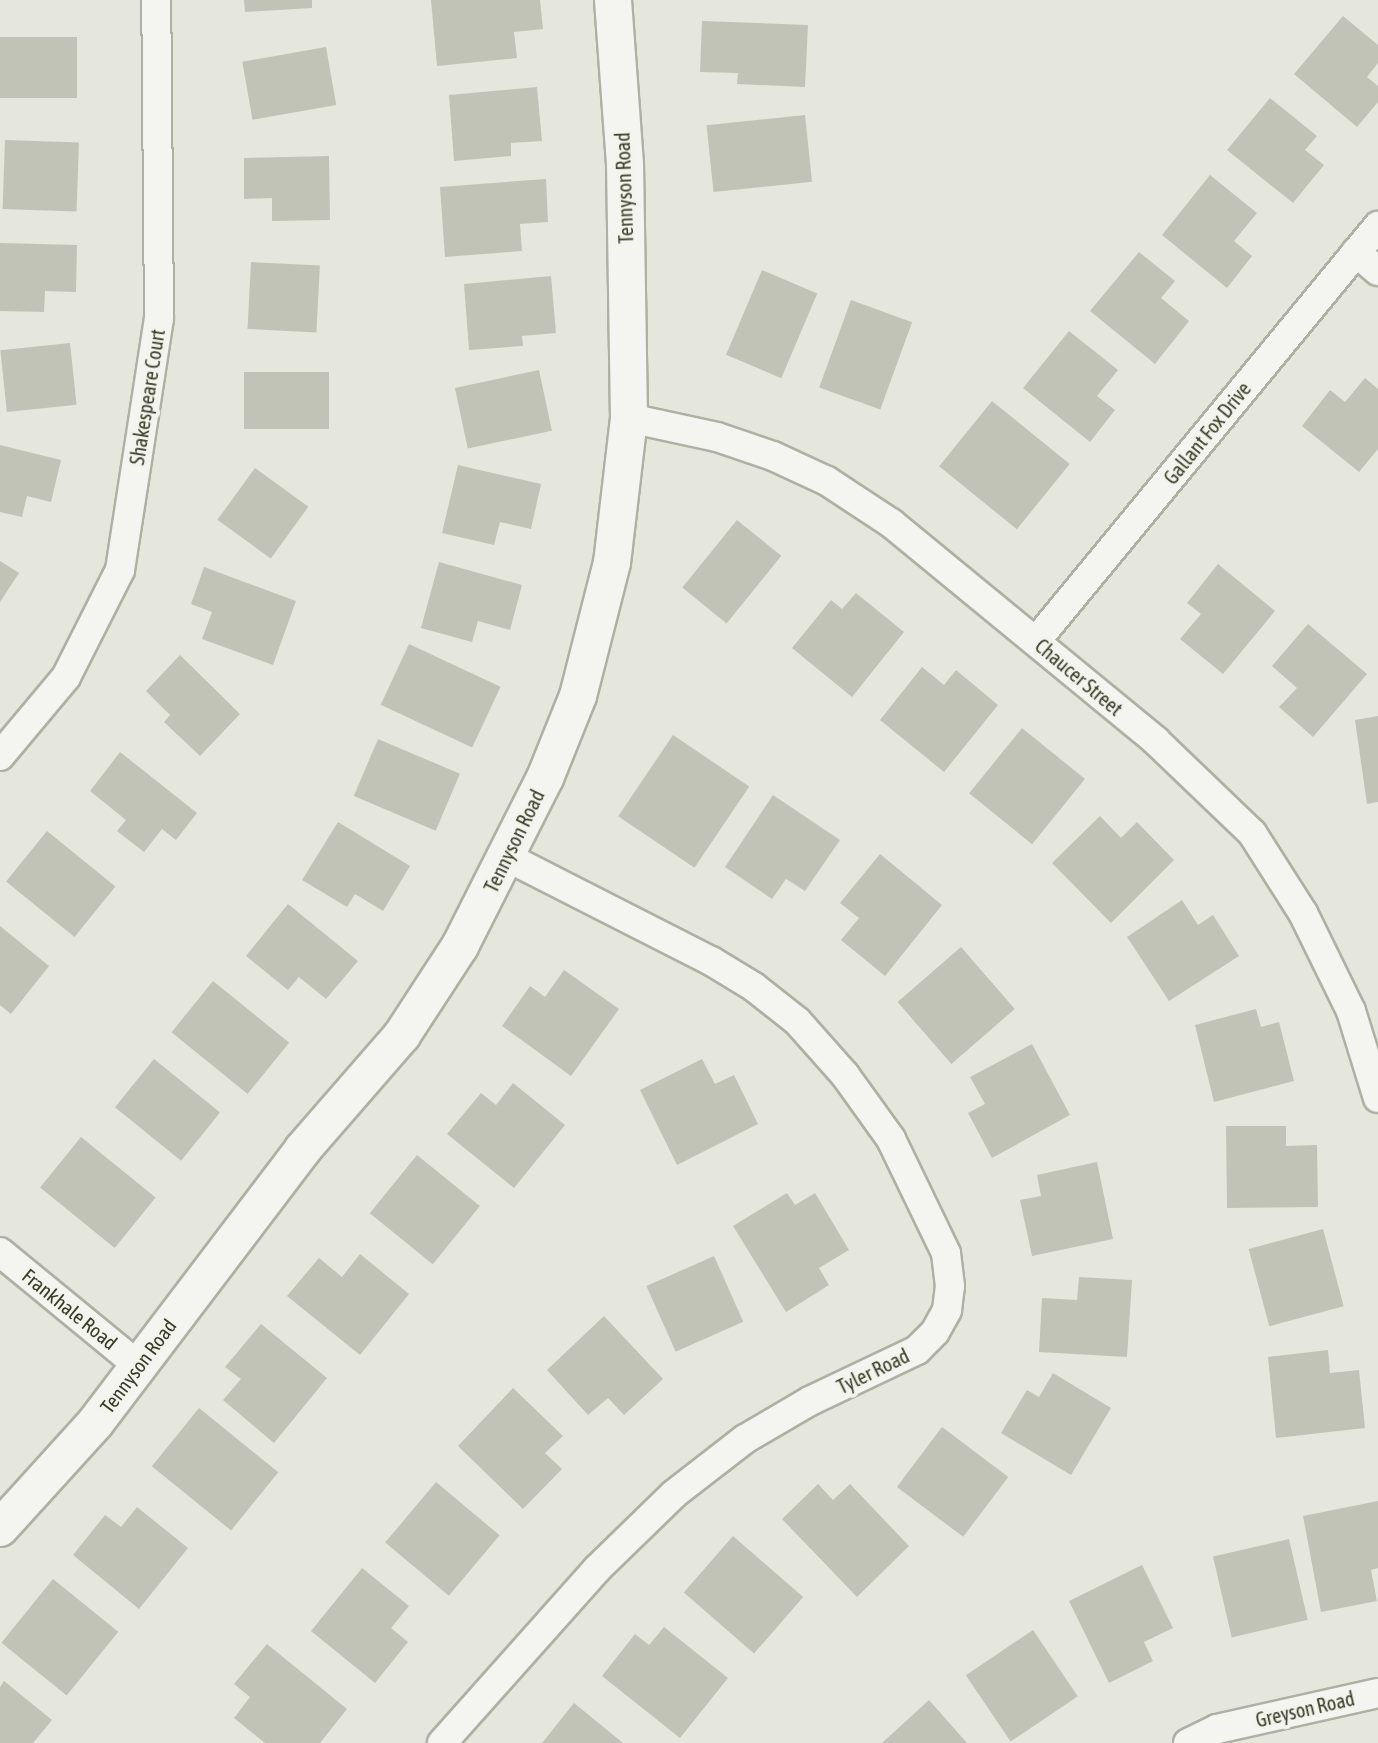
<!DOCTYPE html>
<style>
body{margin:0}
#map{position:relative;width:1378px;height:1743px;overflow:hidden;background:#e5e7dd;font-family:"Asap Condensed",sans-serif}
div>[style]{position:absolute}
.building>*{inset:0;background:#c0c3b5;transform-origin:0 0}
.roads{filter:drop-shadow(2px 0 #aeb0a3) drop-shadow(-2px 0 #aeb0a3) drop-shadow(0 2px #aeb0a3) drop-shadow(0 -2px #aeb0a3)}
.minor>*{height:28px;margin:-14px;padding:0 14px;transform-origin:14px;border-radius:14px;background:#f4f5f0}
.tertiary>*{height:36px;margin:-18px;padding:0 18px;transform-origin:18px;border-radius:18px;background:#f4f5f0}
span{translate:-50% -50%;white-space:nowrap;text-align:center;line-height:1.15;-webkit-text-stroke:8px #f3f4ed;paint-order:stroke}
.street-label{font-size:20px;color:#383c27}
</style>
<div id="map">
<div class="building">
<div style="clip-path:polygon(244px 0,312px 0,312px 8px,245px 12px)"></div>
<div style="clip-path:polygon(431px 0,540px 0,543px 29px,514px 32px,517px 58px,437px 66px)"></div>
<div style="clip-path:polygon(1343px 16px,1378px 45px,1378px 63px,1367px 77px,1378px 86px,1378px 102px,1357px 127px,1294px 74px)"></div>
<div style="clip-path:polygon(702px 21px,808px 25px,805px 87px,737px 84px,738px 73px,700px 72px)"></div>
<div style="left:0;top:37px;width:77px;height:61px"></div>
<div style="left:326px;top:47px;width:59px;height:85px;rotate:80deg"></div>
<div style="clip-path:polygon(537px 87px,542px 141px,511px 143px,511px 156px,454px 161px,449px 95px)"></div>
<div style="clip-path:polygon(1270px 98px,1317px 136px,1305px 150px,1324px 165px,1293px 203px,1227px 150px)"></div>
<div style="left:805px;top:115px;width:67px;height:99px;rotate:84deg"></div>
<div style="left:5px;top:140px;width:74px;height:69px;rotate:2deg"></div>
<div style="clip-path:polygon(329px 156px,330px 220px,272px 221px,272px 198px,244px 199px,244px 158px)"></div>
<div style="clip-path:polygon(1210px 175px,1257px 213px,1234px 241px,1252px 256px,1227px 288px,1162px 235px)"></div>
<div style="clip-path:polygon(546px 179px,548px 222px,520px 224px,522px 251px,445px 257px,440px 187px)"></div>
<div style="clip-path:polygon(0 243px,77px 245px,76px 292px,45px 291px,44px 312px,0 311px)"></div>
<div style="clip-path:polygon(1139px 252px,1175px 281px,1161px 298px,1189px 321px,1155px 364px,1090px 311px)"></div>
<div style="left:251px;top:262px;width:69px;height:67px;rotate:3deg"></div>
<div style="left:762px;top:270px;width:60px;height:92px;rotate:23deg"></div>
<div style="clip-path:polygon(551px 276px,556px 333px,522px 336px,523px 346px,469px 350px,464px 284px)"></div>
<div style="left:851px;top:300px;width:65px;height:93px;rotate:20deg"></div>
<div style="clip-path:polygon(1069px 331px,1118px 370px,1097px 396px,1115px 410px,1090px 442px,1023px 388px)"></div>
<div style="left:70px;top:343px;width:62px;height:70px;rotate:84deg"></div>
<div style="left:539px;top:370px;width:62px;height:86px;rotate:78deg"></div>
<div style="left:244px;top:372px;width:85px;height:57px"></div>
<div style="clip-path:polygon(1365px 378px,1378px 389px,1378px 449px,1359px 472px,1302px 426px,1330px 390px,1345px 402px)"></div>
<div style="left:992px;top:401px;width:100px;height:84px;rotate:39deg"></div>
<div style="clip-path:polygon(0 445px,61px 460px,51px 502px,27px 496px,22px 517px,0 512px)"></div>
<div style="clip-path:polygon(458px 465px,541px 484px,531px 529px,500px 522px,494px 545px,442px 533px)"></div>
<div style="left:255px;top:468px;width:66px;height:64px;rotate:36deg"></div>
<div style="left:737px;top:520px;width:57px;height:87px;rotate:39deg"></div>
<div style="clip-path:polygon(0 561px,19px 573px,0 602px)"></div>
<div style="clip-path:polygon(439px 562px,522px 585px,510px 630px,478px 621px,472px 642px,421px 628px)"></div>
<div style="clip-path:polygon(1218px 564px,1275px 611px,1223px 674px,1180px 639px,1201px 614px,1187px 603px)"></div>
<div style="clip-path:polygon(204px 567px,296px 601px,273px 665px,202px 639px,212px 612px,191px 604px)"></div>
<div style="clip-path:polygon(856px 593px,904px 632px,852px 697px,792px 648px,831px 600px,842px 609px)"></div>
<div style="clip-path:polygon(1308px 624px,1367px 674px,1313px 737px,1279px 707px,1297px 688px,1272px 666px)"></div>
<div style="left:409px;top:644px;width:101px;height:67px;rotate:25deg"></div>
<div style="clip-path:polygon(180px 655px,240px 714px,200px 756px,164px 722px,170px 715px,146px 691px)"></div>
<div style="clip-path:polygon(922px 667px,944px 685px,956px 670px,998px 705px,944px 772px,880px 720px)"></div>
<div style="clip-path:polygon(1378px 716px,1378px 802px,1367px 804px,1355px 720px)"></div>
<div style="left:1022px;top:728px;width:81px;height:84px;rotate:39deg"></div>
<div style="left:673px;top:735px;width:92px;height:98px;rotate:34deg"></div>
<div style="left:378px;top:739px;width:89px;height:62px;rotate:23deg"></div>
<div style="clip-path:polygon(120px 752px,197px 813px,176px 840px,162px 829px,144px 852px,117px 831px,126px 820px,90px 791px)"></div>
<div style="clip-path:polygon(773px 795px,840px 840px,805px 891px,786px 879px,772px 899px,725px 867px)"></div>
<div style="clip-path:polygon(1100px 816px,1121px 838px,1137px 822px,1174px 860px,1111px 923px,1052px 863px)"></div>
<div style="clip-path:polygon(338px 822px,410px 866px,383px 911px,355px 894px,347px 907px,302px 880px)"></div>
<div style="left:47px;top:831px;width:88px;height:65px;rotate:39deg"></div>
<div style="clip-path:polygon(880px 854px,942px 905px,885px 976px,841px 940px,859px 918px,840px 903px)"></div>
<div style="clip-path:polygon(1182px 900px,1198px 925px,1213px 915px,1239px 956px,1169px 1001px,1127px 937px)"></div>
<div style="clip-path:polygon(288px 904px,358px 961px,326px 999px,299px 977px,288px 990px,246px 956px)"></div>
<div style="clip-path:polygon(0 926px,49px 966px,11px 1014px,0 1005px)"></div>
<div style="left:961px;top:947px;width:82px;height:84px;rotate:49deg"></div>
<div style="clip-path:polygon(564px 970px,619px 1009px,571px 1076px,502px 1026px,530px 986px,545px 997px)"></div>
<div style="left:213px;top:981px;width:98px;height:66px;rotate:39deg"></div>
<div style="clip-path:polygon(1256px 1009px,1261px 1027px,1279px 1022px,1294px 1081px,1214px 1102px,1195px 1025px)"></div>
<div style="clip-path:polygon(1032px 1044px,1070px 1115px,992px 1158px,968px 1113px,985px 1104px,970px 1077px)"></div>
<div style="left:154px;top:1059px;width:85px;height:62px;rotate:39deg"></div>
<div style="clip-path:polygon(702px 1059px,715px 1084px,734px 1075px,758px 1124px,677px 1165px,640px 1090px)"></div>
<div style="clip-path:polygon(513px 1083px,565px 1125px,514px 1188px,447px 1134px,481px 1093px,496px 1105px)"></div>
<div style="clip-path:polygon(1226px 1126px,1286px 1126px,1286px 1146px,1317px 1145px,1318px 1207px,1227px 1208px)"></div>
<div style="left:81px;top:1137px;width:96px;height:65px;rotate:39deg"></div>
<div style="left:417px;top:1155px;width:81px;height:75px;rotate:39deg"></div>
<div style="clip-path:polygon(1097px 1162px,1113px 1239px,1032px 1256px,1020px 1200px,1041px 1196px,1037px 1175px)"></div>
<div style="clip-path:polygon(787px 1193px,795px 1205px,815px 1193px,849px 1250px,819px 1268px,829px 1285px,786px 1312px,733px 1226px)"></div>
<div style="left:1323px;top:1229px;width:80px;height:77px;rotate:75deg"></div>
<div style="clip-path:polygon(360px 1254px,409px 1294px,360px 1355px,287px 1296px,319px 1258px,342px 1277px)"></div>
<div style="left:714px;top:1256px;width:72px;height:74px;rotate:66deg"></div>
<div style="clip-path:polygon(1079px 1277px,1132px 1280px,1127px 1357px,1039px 1352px,1042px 1298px,1077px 1300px)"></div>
<div style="clip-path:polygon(604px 1316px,663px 1379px,624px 1415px,608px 1398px,588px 1415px,547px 1370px)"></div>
<div style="clip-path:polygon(261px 1324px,327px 1378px,274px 1443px,223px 1400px,241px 1379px,225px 1367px)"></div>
<div style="clip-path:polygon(1328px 1350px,1330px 1373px,1359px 1370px,1365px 1428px,1276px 1438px,1268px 1357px)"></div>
<div style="clip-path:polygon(1053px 1373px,1111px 1408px,1071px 1475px,1001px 1433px,1027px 1390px,1039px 1397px)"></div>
<div style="clip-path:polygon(513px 1388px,563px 1436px,545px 1453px,562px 1469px,523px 1509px,458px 1446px)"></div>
<div style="left:199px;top:1408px;width:102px;height:75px;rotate:39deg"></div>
<div style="left:942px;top:1427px;width:83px;height:75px;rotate:37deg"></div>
<div style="left:436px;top:1482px;width:83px;height:79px;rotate:40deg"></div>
<div style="clip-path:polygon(818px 1484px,833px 1500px,850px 1484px,909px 1546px,857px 1597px,782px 1519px)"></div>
<div style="clip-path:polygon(1378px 1501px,1378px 1568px,1371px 1570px,1377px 1601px,1321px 1612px,1303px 1516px)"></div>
<div style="clip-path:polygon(137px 1507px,188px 1548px,139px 1609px,73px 1555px,105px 1515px,121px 1527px)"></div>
<div style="left:733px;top:1536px;width:93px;height:75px;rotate:41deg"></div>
<div style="left:1289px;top:1539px;width:83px;height:78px;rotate:77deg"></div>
<div style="clip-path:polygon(1142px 1565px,1173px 1628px,1144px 1642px,1153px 1661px,1109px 1683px,1069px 1601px)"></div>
<div style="clip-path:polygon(362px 1568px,409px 1606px,391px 1628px,408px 1642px,375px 1683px,311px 1631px)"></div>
<div style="left:53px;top:1579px;width:84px;height:82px;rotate:39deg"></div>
<div style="clip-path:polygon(664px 1627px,728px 1678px,680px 1738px,602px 1676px,635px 1634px,649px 1645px)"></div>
<div style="left:1033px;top:1630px;width:80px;height:81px;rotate:56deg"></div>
<div style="clip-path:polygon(267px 1644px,347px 1709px,320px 1743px,265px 1743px,234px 1718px,250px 1697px,234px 1684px)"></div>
<div style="clip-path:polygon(4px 1681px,52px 1720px,33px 1743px,0 1743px,0 1687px)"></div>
<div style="clip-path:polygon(929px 1700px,967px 1743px,882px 1743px)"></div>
<div style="clip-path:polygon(574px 1703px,623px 1743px,542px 1743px)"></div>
</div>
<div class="roads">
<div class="minor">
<div style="left:1356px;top:252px;width:29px;rotate:41deg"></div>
<div style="left:629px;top:418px;width:90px;rotate:12.2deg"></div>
<div style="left:717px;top:437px;width:59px;rotate:18.7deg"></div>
<div style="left:773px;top:456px;width:60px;rotate:24.8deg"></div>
<div style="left:827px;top:481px;width:77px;rotate:33.3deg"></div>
<div style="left:891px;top:523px;width:343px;rotate:39.4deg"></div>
<div style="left:1156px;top:741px;width:133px;rotate:43.8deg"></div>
<div style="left:1252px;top:833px;width:95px;rotate:57.5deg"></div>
<div style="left:1303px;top:913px;width:109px;rotate:63.9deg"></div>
<div style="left:1351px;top:1011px;width:91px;rotate:72.8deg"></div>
<div style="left:1036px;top:641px;width:538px;rotate:-50.51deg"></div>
<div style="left:0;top:756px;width:103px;rotate:-50.1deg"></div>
<div style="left:66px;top:677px;width:120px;rotate:-63.2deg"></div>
<div style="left:120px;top:570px;width:254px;rotate:-81.2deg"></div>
<div style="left:159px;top:319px;width:319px;rotate:-90.5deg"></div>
<div style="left:0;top:1252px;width:181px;rotate:39.4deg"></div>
<div style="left:442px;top:1743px;width:233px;rotate:-48.3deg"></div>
<div style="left:597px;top:1569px;width:107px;rotate:-44.2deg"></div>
<div style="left:674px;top:1494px;width:90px;rotate:-37.8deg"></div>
<div style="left:745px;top:1439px;width:75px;rotate:-30.3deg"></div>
<div style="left:810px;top:1401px;width:119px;rotate:-25.5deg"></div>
<div style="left:917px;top:1350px;width:25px;rotate:-45deg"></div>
<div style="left:935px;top:1332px;width:25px;rotate:-61deg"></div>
<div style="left:947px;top:1310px;width:24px;rotate:-83deg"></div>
<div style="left:950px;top:1286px;width:33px;rotate:-97deg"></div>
<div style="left:946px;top:1253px;width:127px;rotate:-115.8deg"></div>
<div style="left:891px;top:1139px;width:79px;rotate:-125.7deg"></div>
<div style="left:845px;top:1075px;width:72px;rotate:-131.6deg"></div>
<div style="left:797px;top:1021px;width:55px;rotate:-141.7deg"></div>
<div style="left:754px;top:987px;width:50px;rotate:-148.8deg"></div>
<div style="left:711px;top:961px;width:229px;rotate:-153deg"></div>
<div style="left:1188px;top:1743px;width:32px;rotate:-26deg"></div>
<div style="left:1217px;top:1729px;width:165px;rotate:-12.6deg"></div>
</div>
<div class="tertiary">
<div style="left:0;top:1528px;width:143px;rotate:-47.8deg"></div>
<div style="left:96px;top:1422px;width:343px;rotate:-52.8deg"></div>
<div style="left:303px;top:1149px;width:151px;rotate:-49deg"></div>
<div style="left:402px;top:1035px;width:106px;rotate:-56.9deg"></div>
<div style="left:460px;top:946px;width:188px;rotate:-63.2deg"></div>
<div style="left:545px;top:778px;width:88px;rotate:-68.1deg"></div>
<div style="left:578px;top:696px;width:137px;rotate:-75.7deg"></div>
<div style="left:612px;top:563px;width:146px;rotate:-83.3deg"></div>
<div style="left:629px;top:418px;width:254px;rotate:-90.9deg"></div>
<div style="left:625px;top:164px;width:164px;rotate:-94.2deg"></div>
</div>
</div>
<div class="street-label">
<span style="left:624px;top:188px;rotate:-92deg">Tennyson Road</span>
<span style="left:147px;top:397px;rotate:-81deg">Shakespeare Court</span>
<span style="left:1207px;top:433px;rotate:-51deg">Gallant Fox Drive</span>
<span style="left:1079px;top:677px;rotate:40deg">Chaucer Street</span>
<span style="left:514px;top:841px;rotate:-64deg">Tennyson Road</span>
<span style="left:70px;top:1309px;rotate:39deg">Frankhale Road</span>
<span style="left:138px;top:1366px;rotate:-53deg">Tennyson Road</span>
<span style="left:873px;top:1371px;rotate:-26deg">Tyler Road</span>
<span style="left:1305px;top:1709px;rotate:-13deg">Greyson Road</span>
</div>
</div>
